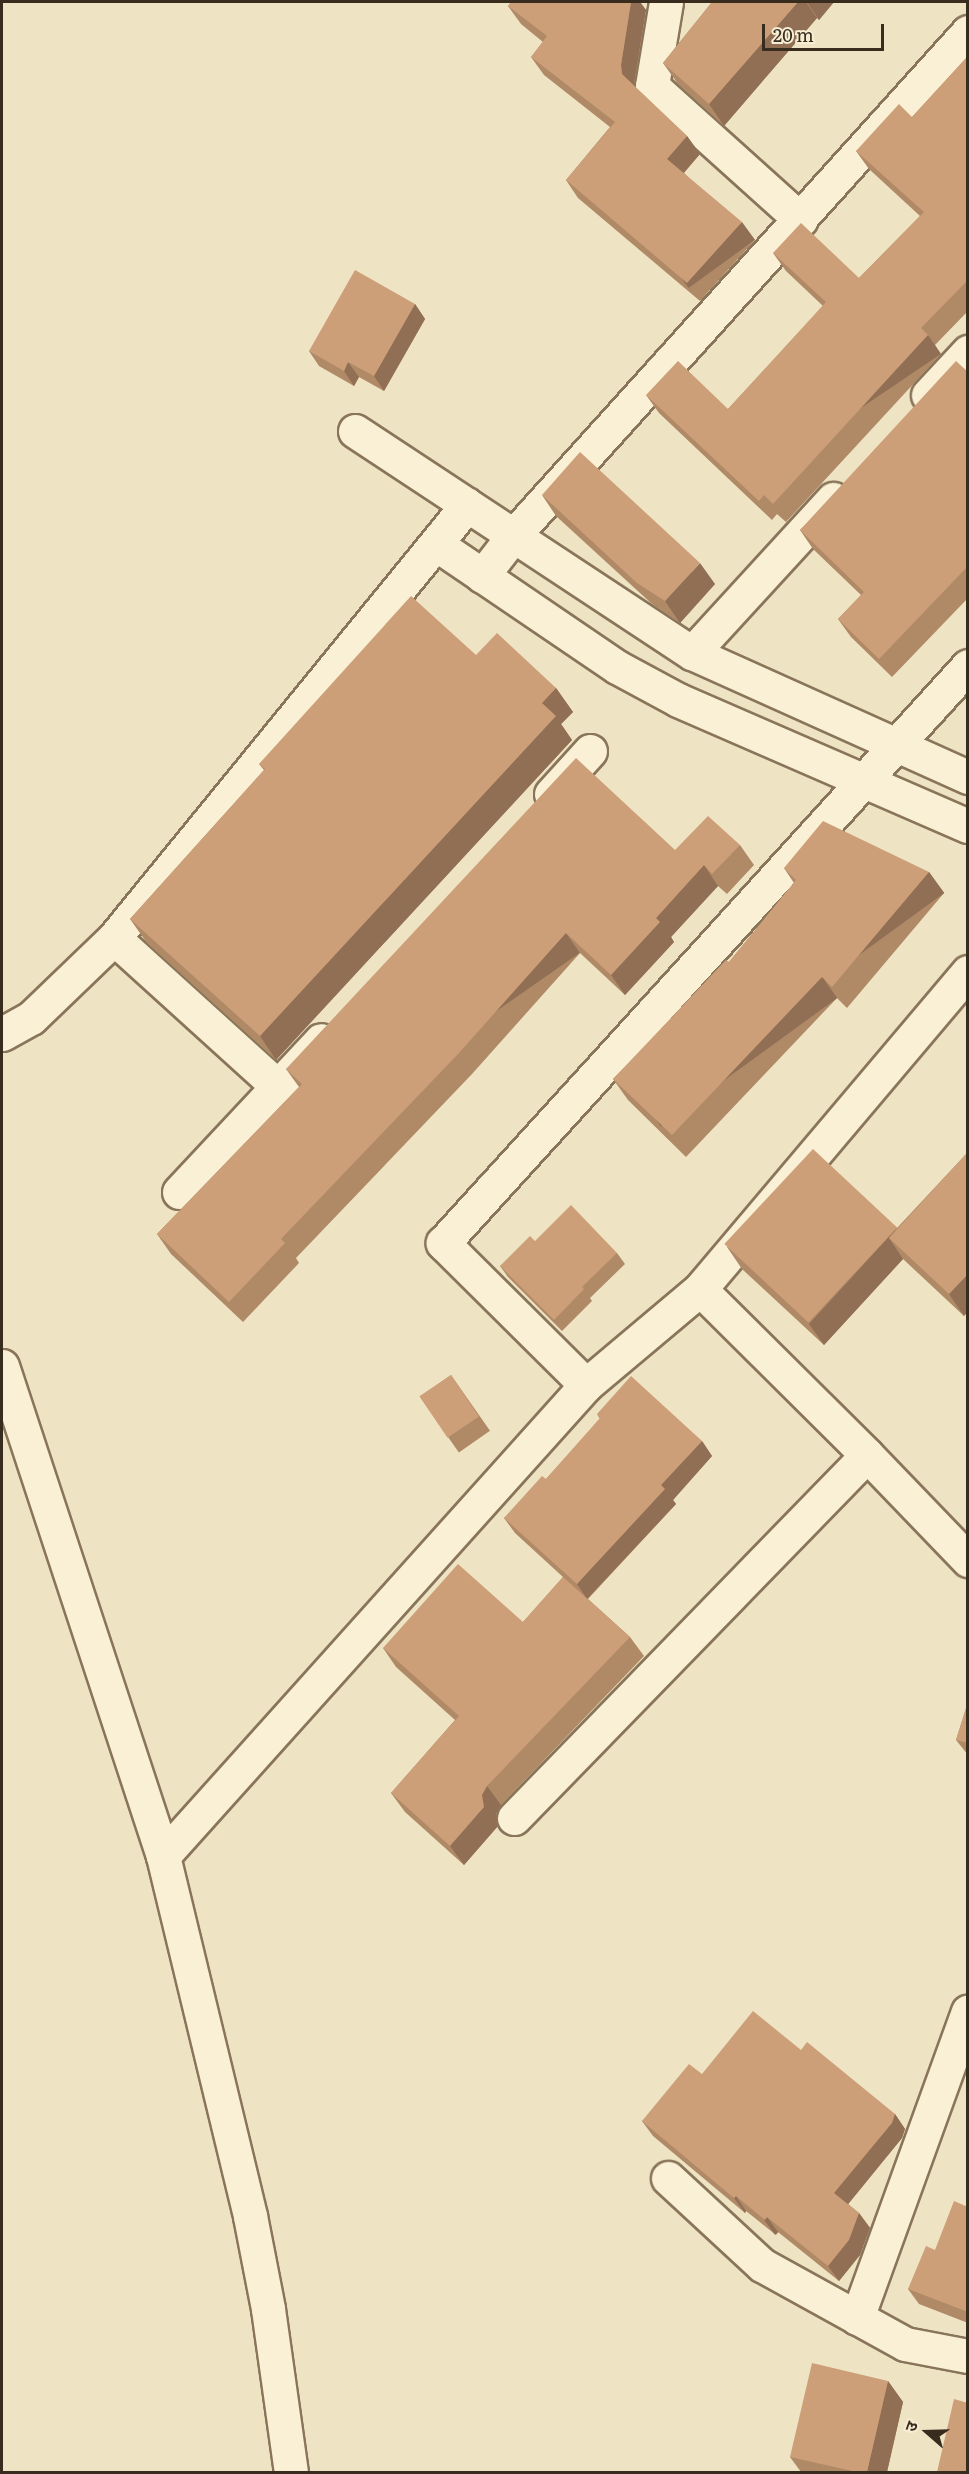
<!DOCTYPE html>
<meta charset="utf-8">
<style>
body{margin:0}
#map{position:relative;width:969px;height:2474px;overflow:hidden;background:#eee3c3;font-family:Literata,"Noto Sans Devanagari",serif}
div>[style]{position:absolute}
.roads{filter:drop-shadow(2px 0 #897559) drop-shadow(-2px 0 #897559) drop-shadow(0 2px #897559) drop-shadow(0 -2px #897559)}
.minor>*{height:33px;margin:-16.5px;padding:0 16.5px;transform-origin:16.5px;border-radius:16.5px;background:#f9f0d6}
.tertiary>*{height:33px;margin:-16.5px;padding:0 16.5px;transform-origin:16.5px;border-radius:16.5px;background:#f9f0d6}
.wall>*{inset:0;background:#b08967;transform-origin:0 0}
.shaded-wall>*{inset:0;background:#906f54;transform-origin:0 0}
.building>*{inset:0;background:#cd9f78;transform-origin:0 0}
span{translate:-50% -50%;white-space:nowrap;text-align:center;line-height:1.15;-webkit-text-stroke:4.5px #f6edd2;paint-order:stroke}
.frame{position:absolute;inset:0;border:3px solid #382c1e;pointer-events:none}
.north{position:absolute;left:897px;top:2402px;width:60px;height:60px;-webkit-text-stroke:4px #f6edd2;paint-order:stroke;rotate:290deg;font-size:16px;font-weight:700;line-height:24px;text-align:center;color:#382c1e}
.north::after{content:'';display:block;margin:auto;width:21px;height:27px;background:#382c1e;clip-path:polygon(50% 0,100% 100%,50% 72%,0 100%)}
.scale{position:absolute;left:762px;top:24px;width:122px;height:27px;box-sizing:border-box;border:3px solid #382c1e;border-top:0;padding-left:8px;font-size:18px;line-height:21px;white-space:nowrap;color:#382c1e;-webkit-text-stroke:4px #f6edd2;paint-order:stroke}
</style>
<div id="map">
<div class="roads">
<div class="minor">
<div style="left:666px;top:2px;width:85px;rotate:99.5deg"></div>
<div style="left:652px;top:86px;width:200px;rotate:42deg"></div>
<div style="left:928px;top:395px;width:59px;rotate:-47.1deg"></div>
<div style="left:355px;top:431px;width:404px;rotate:33.4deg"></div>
<div style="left:692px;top:653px;width:303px;rotate:24.2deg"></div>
<div style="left:436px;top:544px;width:219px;rotate:34.2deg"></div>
<div style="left:617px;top:667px;width:69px;rotate:28.4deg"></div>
<div style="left:678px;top:700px;width:316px;rotate:23.5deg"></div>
<div style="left:482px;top:576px;width:51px;rotate:-52.2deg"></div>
<div style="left:513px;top:536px;width:679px;rotate:-47.92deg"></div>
<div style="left:692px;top:653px;width:209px;rotate:-47.5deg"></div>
<div style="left:551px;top:794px;width:58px;rotate:-47.8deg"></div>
<div style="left:114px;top:938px;width:220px;rotate:42.2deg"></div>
<div style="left:2px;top:1034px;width:33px;rotate:-29deg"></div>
<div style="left:31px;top:1018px;width:115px;rotate:-43.9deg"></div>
<div style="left:114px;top:938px;width:559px;rotate:-50.81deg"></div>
<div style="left:179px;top:1192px;width:208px;rotate:-46.9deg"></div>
<div style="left:586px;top:1385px;width:202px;rotate:-135.2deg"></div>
<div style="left:443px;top:1243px;width:780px;rotate:-47.7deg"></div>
<div style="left:867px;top:1455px;width:146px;rotate:46.1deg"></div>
<div style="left:514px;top:1818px;width:506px;rotate:-45.8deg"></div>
<div style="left:867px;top:1455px;width:235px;rotate:-135.2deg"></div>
<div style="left:163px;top:1856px;width:633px;rotate:-48.07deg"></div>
<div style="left:586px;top:1385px;width:149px;rotate:-40.1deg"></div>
<div style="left:700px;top:1289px;width:415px;rotate:-49.8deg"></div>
<div style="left:668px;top:2178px;width:128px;rotate:42.8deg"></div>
<div style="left:762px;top:2265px;width:163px;rotate:28.9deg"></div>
<div style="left:905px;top:2344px;width:64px;rotate:10.8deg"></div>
<div style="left:857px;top:2318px;width:326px;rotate:-70.1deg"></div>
</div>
<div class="tertiary">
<div style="left:2px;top:1366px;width:516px;rotate:71.81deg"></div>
<div style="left:163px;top:1856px;width:370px;rotate:76.4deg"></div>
<div style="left:250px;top:2216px;width:95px;rotate:79deg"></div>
<div style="left:268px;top:2309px;width:165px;rotate:82deg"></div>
</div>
</div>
<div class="wall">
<div style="clip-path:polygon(511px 2px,640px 2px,646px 10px,634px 86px,687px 136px,700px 154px,684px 173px,755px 240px,700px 301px,578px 198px,566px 180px,610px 127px,544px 75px,531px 57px,543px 42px,521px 24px,508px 6px)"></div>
<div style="clip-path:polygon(712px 2px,834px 2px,819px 20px,817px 18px,724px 126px,678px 84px,663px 63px)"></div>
<div style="clip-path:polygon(968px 56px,968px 311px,935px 345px,941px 354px,786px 522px,777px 514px,772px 520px,659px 413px,646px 395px,728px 409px,823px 306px,786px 271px,773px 253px,859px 278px,920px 216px,869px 169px,856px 151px,912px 117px)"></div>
<div style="clip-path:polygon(415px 304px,425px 319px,384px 391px,359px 377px,354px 386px,319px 366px,309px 351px)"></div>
<div style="clip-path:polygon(968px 372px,968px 598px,892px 677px,851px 637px,838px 619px,861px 595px,813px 549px,800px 530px)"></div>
<div style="clip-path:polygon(542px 495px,715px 584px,680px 623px,652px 604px,556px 516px)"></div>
<div style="clip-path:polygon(476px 655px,556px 688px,573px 712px,561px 724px,572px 740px,276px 1060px,147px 943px,130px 919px,264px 770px,259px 764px)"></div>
<div style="clip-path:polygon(740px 845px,754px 865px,727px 894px,718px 886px,671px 937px,674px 942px,625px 995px,580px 953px,472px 1074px,296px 1258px,299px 1263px,243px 1322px,171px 1254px,157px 1234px,299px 1087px,286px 1069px,675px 850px)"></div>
<div style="clip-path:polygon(784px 868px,929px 872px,944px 893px,847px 1008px,837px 998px,686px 1157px,628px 1100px,613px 1079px,729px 962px,794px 883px)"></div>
<div style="clip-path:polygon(968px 1152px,968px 1311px,964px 1316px,903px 1259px,824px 1345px,742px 1269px,727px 1247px,897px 1228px)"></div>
<div style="clip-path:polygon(535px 1241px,617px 1253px,625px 1264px,590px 1298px,592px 1301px,562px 1331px,508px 1277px,500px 1266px)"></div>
<div style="left:451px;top:1375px;width:68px;height:38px;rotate:55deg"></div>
<div style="clip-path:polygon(597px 1414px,702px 1441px,712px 1456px,673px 1500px,676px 1504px,588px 1599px,630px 1637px,644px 1656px,501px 1805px,496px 1814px,498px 1826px,464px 1865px,405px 1812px,391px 1793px,455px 1720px,396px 1667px,383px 1648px,523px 1622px,563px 1577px,515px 1533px,504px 1518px,546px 1479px,600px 1419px)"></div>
<div style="clip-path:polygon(968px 1702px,968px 1755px,956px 1740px)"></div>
<div style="clip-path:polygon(702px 2074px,895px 2114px,905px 2129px,902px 2138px,848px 2204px,859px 2213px,870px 2228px,860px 2255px,839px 2281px,778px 2232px,776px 2235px,746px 2211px,745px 2213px,653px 2136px,642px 2121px)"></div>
<div style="clip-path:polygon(968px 2207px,968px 2323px,919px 2304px,908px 2289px,935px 2250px)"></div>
<div style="clip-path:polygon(888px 2381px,903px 2402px,887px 2472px,801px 2472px,790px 2457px)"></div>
</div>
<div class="shaded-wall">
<div style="clip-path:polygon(631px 2px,640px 2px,646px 10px,634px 83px,635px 93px,622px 74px,621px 65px)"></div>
<div style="clip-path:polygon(798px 2px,806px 2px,817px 18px,724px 126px,709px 104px)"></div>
<div style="clip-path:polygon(807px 2px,834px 2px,819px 20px)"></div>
<div style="clip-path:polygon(687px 136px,700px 154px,680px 177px,667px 159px)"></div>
<div style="left:742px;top:222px;width:22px;height:82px;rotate:54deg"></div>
<div style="clip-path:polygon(415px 304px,425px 319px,384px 391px,374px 376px)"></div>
<div style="left:928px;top:335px;width:23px;height:229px;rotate:56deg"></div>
<div style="clip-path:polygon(348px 362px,359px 377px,354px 386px,344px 371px)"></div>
<div style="clip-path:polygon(700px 563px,715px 584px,680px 623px,665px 601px)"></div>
<div style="clip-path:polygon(556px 688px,573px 712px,561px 724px,572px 740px,276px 1060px,260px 1036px,542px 703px)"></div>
<div style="clip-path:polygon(704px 865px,718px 886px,671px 937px,674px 942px,625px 995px,611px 975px,656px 918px)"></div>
<div style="left:929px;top:872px;width:26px;height:150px;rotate:54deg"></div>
<div style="left:566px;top:933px;width:24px;height:162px;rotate:55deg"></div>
<div style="left:822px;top:977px;width:26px;height:218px;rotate:54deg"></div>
<div style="clip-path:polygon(897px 1228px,889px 1238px,903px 1259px,824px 1345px,809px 1324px)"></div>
<div style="clip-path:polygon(968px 1274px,968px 1311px,964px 1316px,949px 1294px)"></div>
<div style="clip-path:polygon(702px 1441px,712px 1456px,673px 1500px,676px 1504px,587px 1599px,577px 1584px,661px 1485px)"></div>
<div style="clip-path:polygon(487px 1786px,501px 1805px,496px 1814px,498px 1826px,464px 1865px,450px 1846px)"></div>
<div style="clip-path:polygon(895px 2114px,905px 2129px,902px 2138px,845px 2208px,834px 2193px)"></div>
<div style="clip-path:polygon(736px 2196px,746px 2211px,745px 2213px,734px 2198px)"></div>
<div style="clip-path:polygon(859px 2213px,870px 2228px,860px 2255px,839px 2281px,828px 2266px)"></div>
<div style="left:767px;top:2217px;width:19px;height:4px;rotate:54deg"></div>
<div style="clip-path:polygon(888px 2381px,903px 2402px,887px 2472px,867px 2472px)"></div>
</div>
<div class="building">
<div style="clip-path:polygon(511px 2px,631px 2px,621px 65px,622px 74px,687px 136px,667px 159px,742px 222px,687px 283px,566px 180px,615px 122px,531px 57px,547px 36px,508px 6px)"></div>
<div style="clip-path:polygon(712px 2px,798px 2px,709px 104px,663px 63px)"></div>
<div style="clip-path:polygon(968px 56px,968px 280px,921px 328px,928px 335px,773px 504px,764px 495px,759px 501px,646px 395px,678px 361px,728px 409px,826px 302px,773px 253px,801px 223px,859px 278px,924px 212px,856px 151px,899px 104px,912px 117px)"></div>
<div style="clip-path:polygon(355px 270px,415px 304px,374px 376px,348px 362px,344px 371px,309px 351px)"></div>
<div style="clip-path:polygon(956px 361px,968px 372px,968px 566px,879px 659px,838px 619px,864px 592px,800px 530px)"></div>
<div style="clip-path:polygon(580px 452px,700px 563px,665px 601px,637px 583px,542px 495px)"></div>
<div style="clip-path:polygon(411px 596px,476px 655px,497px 633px,556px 688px,542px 703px,556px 716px,260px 1036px,130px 919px,265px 769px,259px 764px)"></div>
<div style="clip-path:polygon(576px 758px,675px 850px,708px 816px,740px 845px,712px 874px,704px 865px,656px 918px,660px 922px,611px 975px,566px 933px,458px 1054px,281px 1239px,285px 1243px,229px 1302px,157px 1234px,302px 1084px,286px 1069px)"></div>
<div style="clip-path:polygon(823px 821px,929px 872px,832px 987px,822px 977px,672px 1135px,613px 1079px,726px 960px,729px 962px,796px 880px,784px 868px)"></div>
<div style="left:813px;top:1149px;width:115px;height:130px;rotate:43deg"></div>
<div style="clip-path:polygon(968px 1152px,968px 1274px,949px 1294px,889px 1238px)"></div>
<div style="clip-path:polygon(571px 1205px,617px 1253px,582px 1287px,584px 1289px,554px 1320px,500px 1266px,530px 1236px,535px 1241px)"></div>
<div style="left:451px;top:1375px;width:50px;height:38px;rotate:56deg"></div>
<div style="clip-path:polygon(631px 1376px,702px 1441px,661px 1485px,665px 1489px,577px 1584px,504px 1518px,542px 1476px,546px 1479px,600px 1418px,597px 1414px)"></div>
<div style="clip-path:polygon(458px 1564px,523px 1622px,563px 1577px,630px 1637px,487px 1786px,482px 1795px,484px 1807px,450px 1846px,391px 1793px,459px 1716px,383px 1648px)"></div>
<div style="clip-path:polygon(968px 1702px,968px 1743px,956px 1740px)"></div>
<div style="clip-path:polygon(753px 2011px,801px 2050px,807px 2042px,895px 2114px,892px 2123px,834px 2193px,859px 2213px,849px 2240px,828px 2266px,767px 2217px,765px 2220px,736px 2196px,734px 2198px,642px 2121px,689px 2064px,702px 2074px)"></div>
<div style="clip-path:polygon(954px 2201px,968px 2207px,968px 2312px,908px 2289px,926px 2246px,935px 2250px)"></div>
<div style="clip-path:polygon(812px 2363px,888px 2381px,867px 2472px,857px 2472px,790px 2457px)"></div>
<div style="clip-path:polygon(954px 2399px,968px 2403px,968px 2472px,937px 2472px)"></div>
</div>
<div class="frame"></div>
<div class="north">उ</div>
<div class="scale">20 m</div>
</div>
